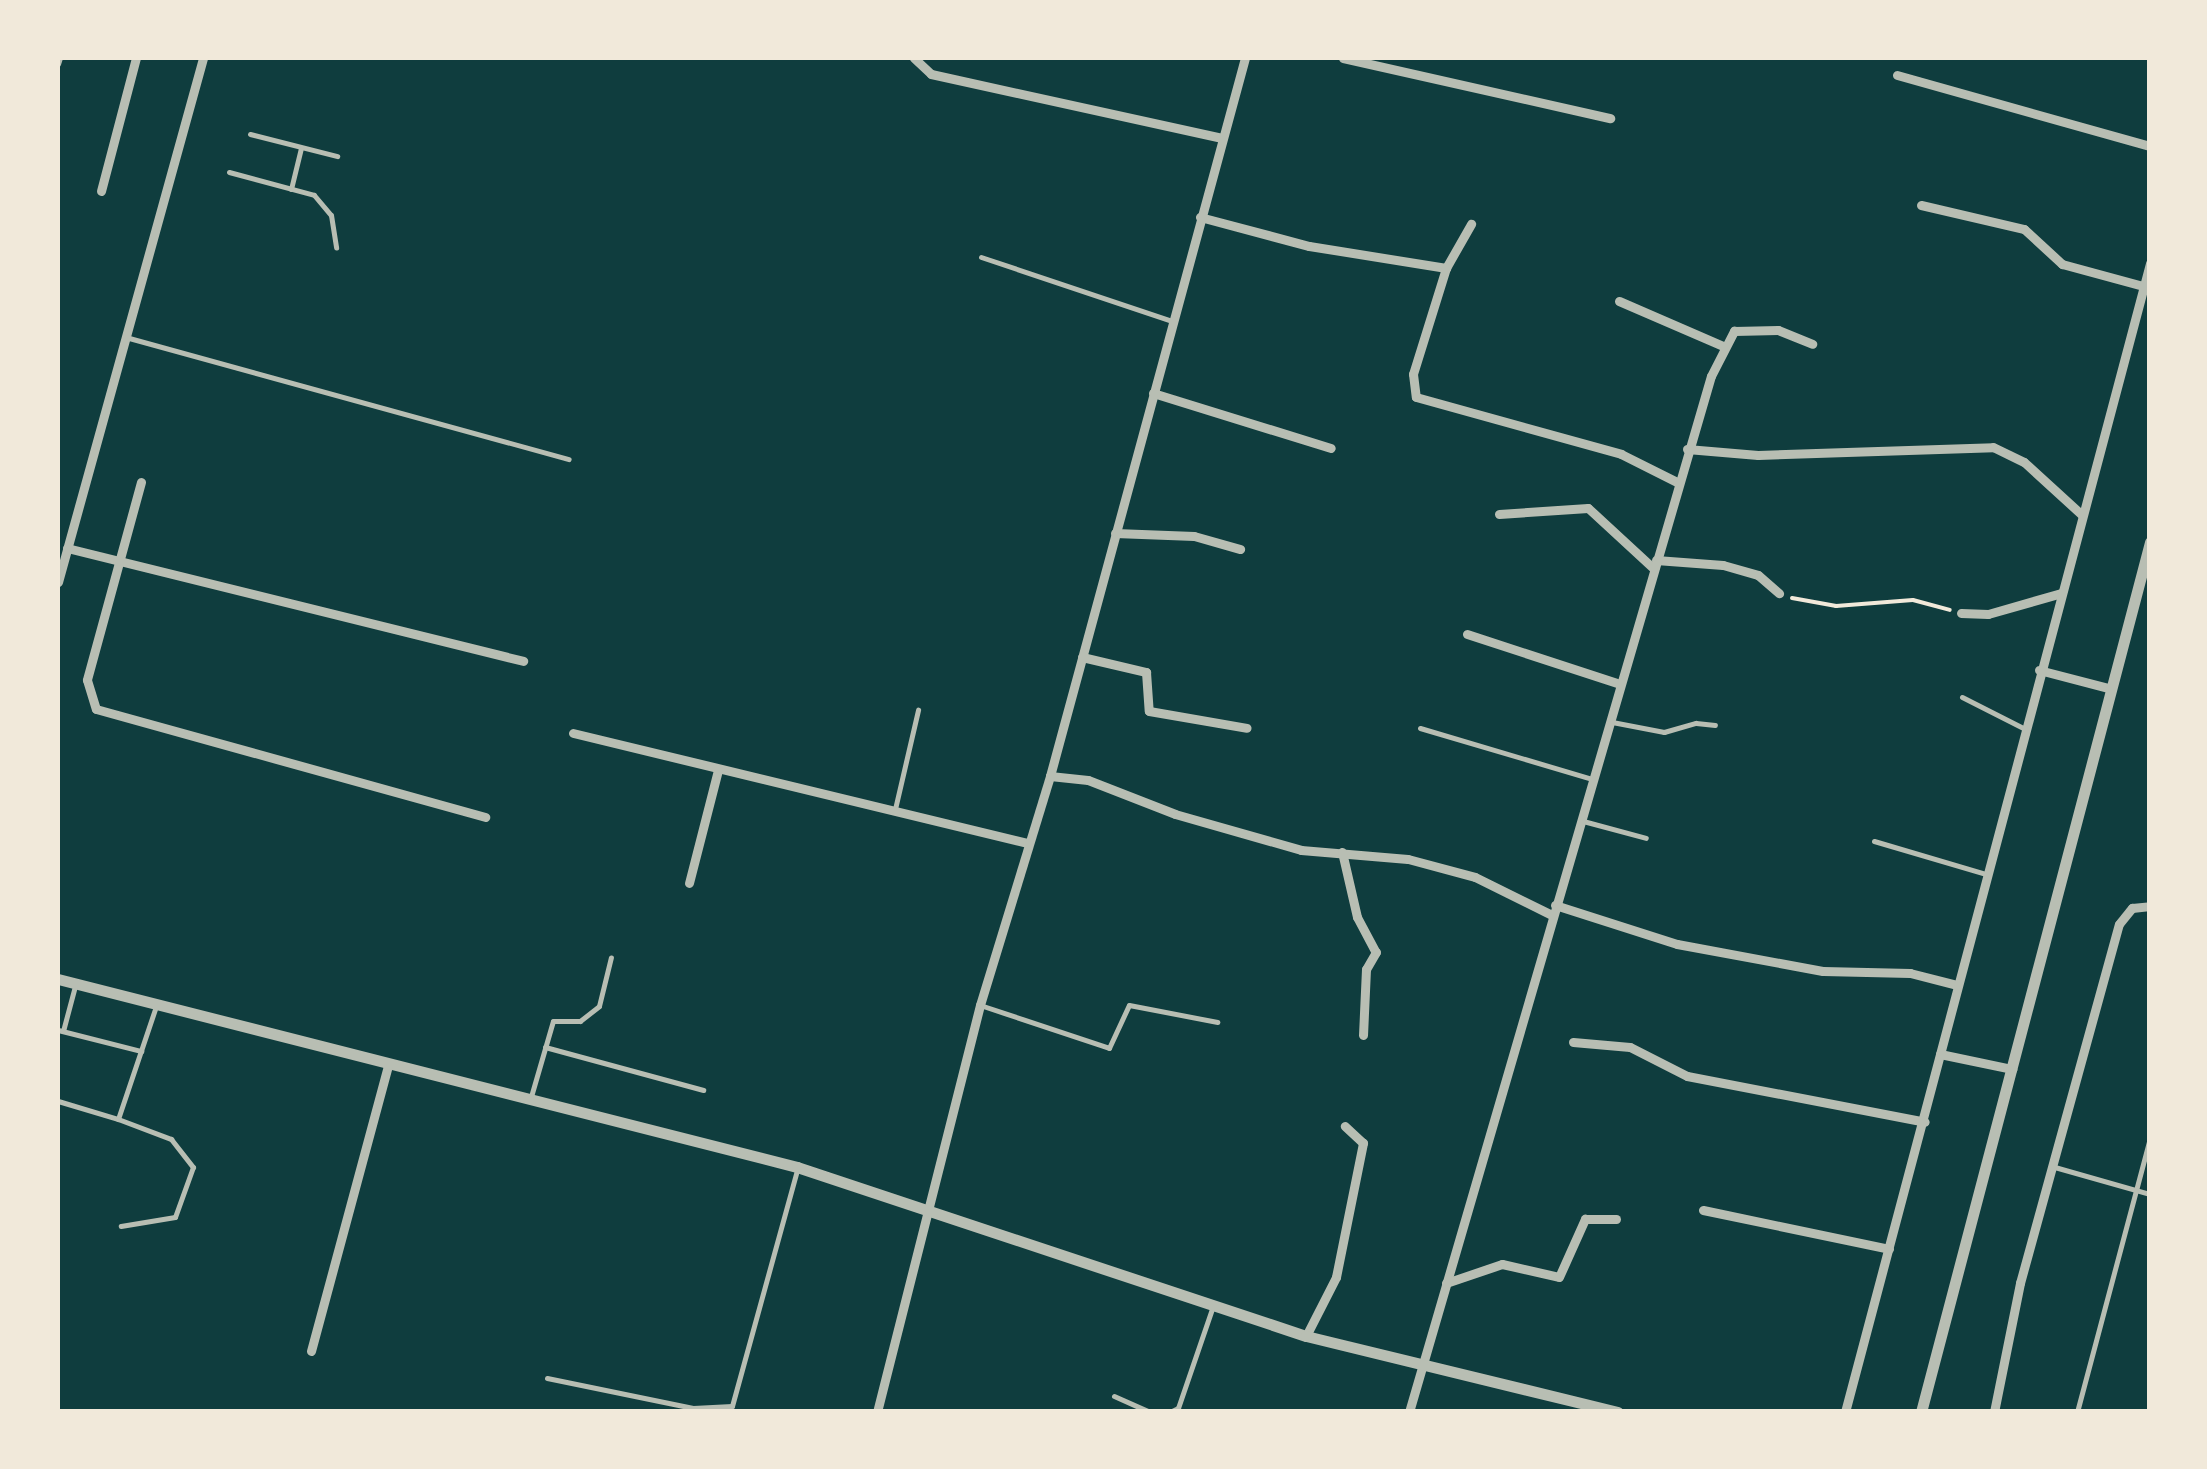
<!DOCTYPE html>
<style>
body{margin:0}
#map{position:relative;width:2207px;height:1469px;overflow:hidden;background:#0f3d3e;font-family:"Work Sans",sans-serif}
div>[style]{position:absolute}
.path>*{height:4px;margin:-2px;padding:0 2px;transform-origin:2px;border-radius:2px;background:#f1e9da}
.service>*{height:5px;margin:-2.5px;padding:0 2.5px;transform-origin:2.5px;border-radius:2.5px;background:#b8beb3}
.minor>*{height:9px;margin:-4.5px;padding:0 4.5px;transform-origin:4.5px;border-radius:4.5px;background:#b8beb3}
.tertiary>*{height:11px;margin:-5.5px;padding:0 5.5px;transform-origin:5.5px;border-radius:5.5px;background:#b8beb3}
span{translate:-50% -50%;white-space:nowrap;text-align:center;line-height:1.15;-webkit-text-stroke:10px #f1e9da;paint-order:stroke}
.frame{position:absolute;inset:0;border:60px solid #f1e9da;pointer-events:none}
</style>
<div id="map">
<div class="path">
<div style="left:1792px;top:598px;width:45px;rotate:10.3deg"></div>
<div style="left:1836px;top:606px;width:77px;rotate:-4.5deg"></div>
<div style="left:1913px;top:600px;width:38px;rotate:15deg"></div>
</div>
<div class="service">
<div style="left:58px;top:64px;width:6px;rotate:-72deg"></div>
<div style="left:250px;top:134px;width:90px;rotate:14.2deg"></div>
<div style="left:229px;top:172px;width:88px;rotate:15.1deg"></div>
<div style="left:314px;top:195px;width:26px;rotate:50deg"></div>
<div style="left:331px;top:215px;width:33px;rotate:81deg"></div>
<div style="left:291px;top:189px;width:42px;rotate:-76.3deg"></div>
<div style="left:981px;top:257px;width:201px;rotate:18.5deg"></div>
<div style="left:129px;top:338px;width:456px;rotate:15.4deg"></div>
<div style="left:1962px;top:697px;width:68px;rotate:26.9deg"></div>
<div style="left:1612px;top:722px;width:53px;rotate:10.9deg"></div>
<div style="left:1664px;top:732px;width:33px;rotate:-16deg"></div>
<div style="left:1696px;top:723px;width:19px;rotate:6deg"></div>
<div style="left:1420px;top:728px;width:179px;rotate:16.5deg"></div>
<div style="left:895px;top:809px;width:102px;rotate:-76.9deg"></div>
<div style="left:1583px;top:821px;width:65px;rotate:15.1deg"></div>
<div style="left:1874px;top:841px;width:117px;rotate:16.4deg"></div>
<div style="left:980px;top:1005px;width:136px;rotate:18.4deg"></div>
<div style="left:1109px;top:1048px;width:47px;rotate:-65.1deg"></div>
<div style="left:1129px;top:1005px;width:90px;rotate:10.9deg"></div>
<div style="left:58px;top:1030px;width:86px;rotate:14.2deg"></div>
<div style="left:63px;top:1031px;width:47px;rotate:-75.1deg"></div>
<div style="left:545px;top:1047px;width:164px;rotate:15.2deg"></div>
<div style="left:530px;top:1100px;width:82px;rotate:-73.8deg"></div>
<div style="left:553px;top:1021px;width:27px"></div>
<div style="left:580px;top:1021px;width:24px;rotate:-38deg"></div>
<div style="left:599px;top:1006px;width:50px;rotate:-76.2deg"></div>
<div style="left:58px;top:1101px;width:63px;rotate:16.7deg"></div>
<div style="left:118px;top:1119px;width:119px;rotate:-71.4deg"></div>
<div style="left:118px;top:1119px;width:57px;rotate:20.7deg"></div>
<div style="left:171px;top:1139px;width:36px;rotate:52deg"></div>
<div style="left:193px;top:1167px;width:53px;rotate:109.8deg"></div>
<div style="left:175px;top:1217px;width:55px;rotate:170.5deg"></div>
<div style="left:2051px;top:1166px;width:103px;rotate:15.8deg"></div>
<div style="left:547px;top:1378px;width:149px;rotate:11.6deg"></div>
<div style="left:693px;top:1408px;width:39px;rotate:-3deg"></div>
<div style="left:732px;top:1406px;width:245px;rotate:-74.6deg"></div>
<div style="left:1114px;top:1396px;width:39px;rotate:24deg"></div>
<div style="left:1170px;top:1412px;width:9px;rotate:-27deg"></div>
<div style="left:1178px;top:1408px;width:108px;rotate:-71.1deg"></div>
<div style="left:2077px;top:1412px;width:284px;rotate:-75.1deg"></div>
</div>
<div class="minor">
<div style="left:914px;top:58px;width:23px;rotate:43deg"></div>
<div style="left:931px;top:74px;width:298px;rotate:12.4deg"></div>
<div style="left:1343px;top:58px;width:274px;rotate:12.7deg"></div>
<div style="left:1897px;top:75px;width:263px;rotate:15.7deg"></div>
<div style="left:101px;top:191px;width:138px;rotate:-75.3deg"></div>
<div style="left:1921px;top:205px;width:106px;rotate:13.1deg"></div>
<div style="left:2024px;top:229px;width:52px;rotate:42.6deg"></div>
<div style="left:2062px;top:264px;width:84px;rotate:15.2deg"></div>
<div style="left:1200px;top:217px;width:113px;rotate:14.9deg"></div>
<div style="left:1309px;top:246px;width:139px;rotate:9.1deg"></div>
<div style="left:1446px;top:268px;width:51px;rotate:-60.4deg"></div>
<div style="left:1446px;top:268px;width:111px;rotate:107.3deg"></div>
<div style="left:1413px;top:374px;width:23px;rotate:83deg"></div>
<div style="left:1416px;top:397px;width:213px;rotate:15.5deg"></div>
<div style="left:1621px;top:454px;width:65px;rotate:26.6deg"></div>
<div style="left:1619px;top:301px;width:113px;rotate:23.4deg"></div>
<div style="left:1153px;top:393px;width:186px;rotate:17.2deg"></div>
<div style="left:1687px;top:449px;width:71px;rotate:4.8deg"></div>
<div style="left:1758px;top:455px;width:235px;rotate:-1.9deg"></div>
<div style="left:1993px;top:447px;width:34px;rotate:26deg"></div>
<div style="left:2024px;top:462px;width:77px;rotate:42.4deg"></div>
<div style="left:141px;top:482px;width:205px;rotate:105.3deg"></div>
<div style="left:87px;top:680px;width:30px;rotate:73deg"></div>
<div style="left:96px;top:709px;width:404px;rotate:15.5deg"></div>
<div style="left:1499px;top:514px;width:89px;rotate:-3.9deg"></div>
<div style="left:1588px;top:508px;width:90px;rotate:42.7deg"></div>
<div style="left:1115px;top:533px;width:79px;rotate:2.2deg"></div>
<div style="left:1194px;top:536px;width:48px;rotate:15.8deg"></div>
<div style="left:67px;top:548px;width:470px;rotate:13.9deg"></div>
<div style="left:1656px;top:560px;width:67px;rotate:4.3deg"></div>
<div style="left:1723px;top:565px;width:36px;rotate:16deg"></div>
<div style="left:1758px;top:575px;width:28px;rotate:41deg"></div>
<div style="left:58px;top:582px;width:544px;rotate:-74.53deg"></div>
<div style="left:1961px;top:613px;width:27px;rotate:2deg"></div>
<div style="left:1988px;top:614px;width:76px;rotate:-16deg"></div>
<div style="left:1467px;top:634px;width:161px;rotate:18.1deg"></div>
<div style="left:1082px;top:657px;width:66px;rotate:13.2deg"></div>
<div style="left:1146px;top:672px;width:39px;rotate:86deg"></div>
<div style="left:1149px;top:711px;width:99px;rotate:9.8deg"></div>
<div style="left:2039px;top:670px;width:75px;rotate:14.6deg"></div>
<div style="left:573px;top:733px;width:467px;rotate:13.6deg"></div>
<div style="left:1050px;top:776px;width:38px;rotate:6deg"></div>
<div style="left:1088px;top:780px;width:93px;rotate:21.3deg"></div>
<div style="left:1175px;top:814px;width:131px;rotate:15.9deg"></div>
<div style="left:1301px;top:850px;width:107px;rotate:4.8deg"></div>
<div style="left:1408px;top:859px;width:69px;rotate:15deg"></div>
<div style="left:1475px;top:877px;width:86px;rotate:26.3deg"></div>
<div style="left:1342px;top:852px;width:67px;rotate:77deg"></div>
<div style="left:1357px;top:917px;width:40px;rotate:62deg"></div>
<div style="left:1376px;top:952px;width:20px;rotate:120deg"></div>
<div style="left:1366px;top:969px;width:66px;rotate:92.6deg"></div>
<div style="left:689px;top:883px;width:117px;rotate:-75.6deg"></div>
<div style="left:1555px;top:905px;width:128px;rotate:17.7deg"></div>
<div style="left:1677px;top:944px;width:148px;rotate:10.5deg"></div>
<div style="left:1823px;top:971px;width:87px;rotate:1.3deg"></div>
<div style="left:1910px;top:973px;width:49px;rotate:14.3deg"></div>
<div style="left:1573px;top:1042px;width:57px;rotate:5deg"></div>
<div style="left:1630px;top:1047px;width:64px;rotate:27deg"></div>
<div style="left:1687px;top:1076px;width:242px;rotate:10.9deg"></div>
<div style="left:1940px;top:1054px;width:74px;rotate:11.8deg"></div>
<div style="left:1703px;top:1210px;width:190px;rotate:11.8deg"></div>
<div style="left:1446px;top:1283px;width:59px;rotate:-18.7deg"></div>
<div style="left:1502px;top:1264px;width:58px;rotate:12.8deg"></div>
<div style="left:1559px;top:1277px;width:64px;rotate:-65.9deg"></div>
<div style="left:1585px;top:1219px;width:31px"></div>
<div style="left:1306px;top:1336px;width:66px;rotate:-63deg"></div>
<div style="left:1336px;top:1277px;width:137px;rotate:-78.6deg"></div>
<div style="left:1363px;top:1143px;width:25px;rotate:-137deg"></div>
<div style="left:311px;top:1351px;width:295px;rotate:-74.9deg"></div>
<div style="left:877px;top:1412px;width:420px;rotate:-75.8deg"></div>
<div style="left:980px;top:1005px;width:239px;rotate:-73deg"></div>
<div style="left:1050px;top:776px;width:744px;rotate:-74.81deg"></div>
<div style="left:1409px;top:1412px;width:1079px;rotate:-73.75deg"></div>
<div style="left:1711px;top:376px;width:51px;rotate:-62.9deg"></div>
<div style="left:1734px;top:331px;width:44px;rotate:-1.3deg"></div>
<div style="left:1778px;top:330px;width:37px;rotate:22deg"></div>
<div style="left:1845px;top:1412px;width:1189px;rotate:-75.13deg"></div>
<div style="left:1994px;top:1412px;width:132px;rotate:-78.6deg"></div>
<div style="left:2020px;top:1283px;width:372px;rotate:-74.6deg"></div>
<div style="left:2119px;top:924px;width:21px;rotate:-51deg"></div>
<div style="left:2132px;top:908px;width:18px;rotate:-6deg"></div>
</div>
<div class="tertiary">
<div style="left:58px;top:979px;width:763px;rotate:14.27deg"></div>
<div style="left:797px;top:1167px;width:536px;rotate:18.37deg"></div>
<div style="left:1306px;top:1336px;width:321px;rotate:13.7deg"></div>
<div style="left:1921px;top:1412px;width:900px;rotate:-75.25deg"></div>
</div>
<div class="frame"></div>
</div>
